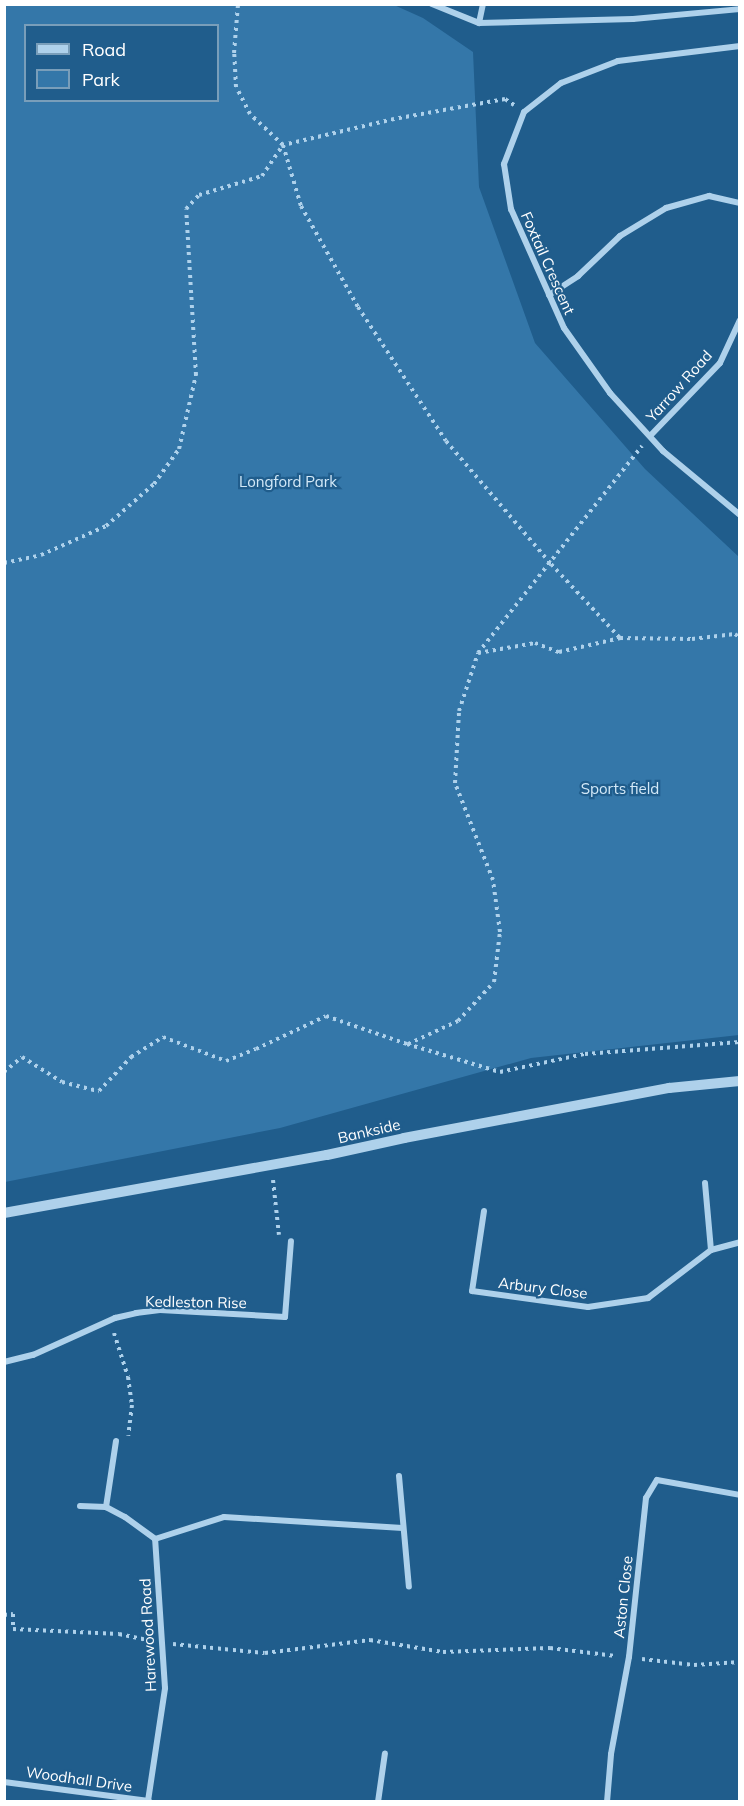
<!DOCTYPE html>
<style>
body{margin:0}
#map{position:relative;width:744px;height:1806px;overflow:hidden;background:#205d8c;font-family:Mulish,sans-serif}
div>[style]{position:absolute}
.green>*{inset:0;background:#3477a9}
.path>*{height:4px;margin-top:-2px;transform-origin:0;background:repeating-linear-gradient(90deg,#aed1eb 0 3px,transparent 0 7.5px)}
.minor>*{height:6px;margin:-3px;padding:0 3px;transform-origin:3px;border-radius:3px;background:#aed1eb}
.tertiary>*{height:10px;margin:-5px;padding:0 5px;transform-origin:5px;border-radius:5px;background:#aed1eb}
span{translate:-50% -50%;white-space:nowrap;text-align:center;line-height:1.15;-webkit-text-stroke:4.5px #205d8c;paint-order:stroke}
.street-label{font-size:15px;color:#fff}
.park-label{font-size:15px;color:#d3e9f8}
.frame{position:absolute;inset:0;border:6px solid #fff;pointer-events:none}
.legend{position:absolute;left:24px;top:24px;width:195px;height:78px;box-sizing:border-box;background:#205d8c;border:2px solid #799eba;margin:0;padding:8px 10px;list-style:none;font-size:18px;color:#fff}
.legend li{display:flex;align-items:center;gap:12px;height:30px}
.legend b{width:30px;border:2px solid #799eba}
</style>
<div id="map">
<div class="green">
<div style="clip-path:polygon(evenodd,5px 4px,394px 5px,423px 18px,473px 52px,479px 187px,535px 343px,645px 469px,739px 557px,739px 1035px,531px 1058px,280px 1128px,5px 1182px,5px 4px,26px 26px,218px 26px,218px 100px,26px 100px,26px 26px)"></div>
</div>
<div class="path">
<div style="left:514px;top:105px;width:11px;rotate:-146deg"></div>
<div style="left:505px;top:99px;width:113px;rotate:169.8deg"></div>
<div style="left:394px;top:119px;width:114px;rotate:166.8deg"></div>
<div style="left:283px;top:145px;width:64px;rotate:73.6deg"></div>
<div style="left:301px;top:206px;width:116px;rotate:60.6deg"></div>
<div style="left:358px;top:307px;width:160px;rotate:56.7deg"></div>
<div style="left:446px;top:441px;width:162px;rotate:49.5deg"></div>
<div style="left:551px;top:564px;width:101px;rotate:47deg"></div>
<div style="left:4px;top:563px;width:38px;rotate:-12deg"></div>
<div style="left:41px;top:555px;width:71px;rotate:-24deg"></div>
<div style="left:106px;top:526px;width:64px;rotate:-41.2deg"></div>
<div style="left:154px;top:484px;width:43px;rotate:-54.5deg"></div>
<div style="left:179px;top:449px;width:76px;rotate:-77.1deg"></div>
<div style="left:196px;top:375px;width:166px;rotate:-93.4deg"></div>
<div style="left:186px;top:209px;width:19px;rotate:-47deg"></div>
<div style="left:199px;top:195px;width:66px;rotate:-16.8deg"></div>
<div style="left:262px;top:176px;width:37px;rotate:-56deg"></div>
<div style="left:283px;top:145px;width:45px;rotate:-136.8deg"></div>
<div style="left:250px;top:114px;width:30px;rotate:-117deg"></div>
<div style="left:236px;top:87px;width:34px;rotate:-93deg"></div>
<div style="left:234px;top:53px;width:49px;rotate:-85.3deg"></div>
<div style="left:478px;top:653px;width:58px;rotate:-10deg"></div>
<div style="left:535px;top:643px;width:26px;rotate:21deg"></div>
<div style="left:559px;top:652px;width:63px;rotate:-12.9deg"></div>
<div style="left:620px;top:638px;width:72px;rotate:0.8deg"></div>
<div style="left:692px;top:639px;width:43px;rotate:-6.6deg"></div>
<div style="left:735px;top:634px;width:6px;rotate:39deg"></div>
<div style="left:408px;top:1044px;width:55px;rotate:-24.7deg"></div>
<div style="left:458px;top:1021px;width:53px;rotate:-47.3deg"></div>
<div style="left:494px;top:982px;width:50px;rotate:-83.2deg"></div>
<div style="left:500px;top:932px;width:52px;rotate:-97.7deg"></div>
<div style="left:493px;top:880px;width:104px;rotate:-111.4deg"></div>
<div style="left:455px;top:783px;width:72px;rotate:-86.8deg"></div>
<div style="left:459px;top:711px;width:61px;rotate:-71.9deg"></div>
<div style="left:478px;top:653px;width:264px;rotate:-51.6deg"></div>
<div style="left:4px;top:1072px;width:23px;rotate:-40deg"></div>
<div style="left:22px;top:1057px;width:47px;rotate:32deg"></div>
<div style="left:62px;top:1082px;width:38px;rotate:14deg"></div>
<div style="left:99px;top:1091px;width:47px;rotate:-46.7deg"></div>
<div style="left:131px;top:1057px;width:38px;rotate:-32deg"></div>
<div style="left:163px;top:1037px;width:67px;rotate:20.9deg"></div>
<div style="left:226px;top:1061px;width:32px;rotate:-22deg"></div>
<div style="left:256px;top:1049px;width:77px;rotate:-25.2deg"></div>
<div style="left:326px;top:1016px;width:86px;rotate:19.1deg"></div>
<div style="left:407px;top:1044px;width:97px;rotate:16.8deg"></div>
<div style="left:500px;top:1072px;width:87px;rotate:-12deg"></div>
<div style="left:585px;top:1054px;width:155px;rotate:-4.4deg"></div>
<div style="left:273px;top:1180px;width:55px;rotate:83.8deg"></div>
<div style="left:114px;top:1333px;width:46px;rotate:72.3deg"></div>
<div style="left:128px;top:1377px;width:28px;rotate:82deg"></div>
<div style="left:132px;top:1405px;width:31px;rotate:97deg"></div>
<div style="left:4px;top:1615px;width:9px;rotate:-6deg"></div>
<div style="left:13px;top:1614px;width:15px;rotate:90deg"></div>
<div style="left:13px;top:1629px;width:106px;rotate:2.7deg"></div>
<div style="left:119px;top:1634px;width:30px;rotate:12deg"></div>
<div style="left:173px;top:1644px;width:92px;rotate:5.6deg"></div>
<div style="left:265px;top:1653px;width:106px;rotate:-7.1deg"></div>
<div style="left:370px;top:1640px;width:74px;rotate:9.3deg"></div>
<div style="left:443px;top:1652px;width:107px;rotate:-2.1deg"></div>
<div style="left:550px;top:1648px;width:66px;rotate:6.9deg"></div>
<div style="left:642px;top:1659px;width:52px;rotate:6.6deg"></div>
<div style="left:694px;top:1665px;width:46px;rotate:-3.7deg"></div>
</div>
<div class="minor">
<div style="left:432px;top:4px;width:51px;rotate:22deg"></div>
<div style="left:483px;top:4px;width:19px;rotate:102deg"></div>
<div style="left:479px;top:23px;width:154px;rotate:-1.5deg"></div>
<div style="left:633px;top:19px;width:107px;rotate:-5.3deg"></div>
<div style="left:740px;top:46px;width:123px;rotate:173deg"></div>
<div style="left:618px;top:61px;width:61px;rotate:158.9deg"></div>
<div style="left:561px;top:83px;width:47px;rotate:141.9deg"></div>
<div style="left:524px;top:112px;width:56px;rotate:111deg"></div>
<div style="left:504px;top:164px;width:46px;rotate:81.2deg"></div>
<div style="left:511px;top:209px;width:130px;rotate:66deg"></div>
<div style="left:564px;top:328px;width:80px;rotate:54.7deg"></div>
<div style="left:610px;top:393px;width:79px;rotate:47.6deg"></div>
<div style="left:663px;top:451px;width:100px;rotate:39.7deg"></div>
<div style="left:549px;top:295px;width:35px;rotate:-33deg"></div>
<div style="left:578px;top:276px;width:58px;rotate:-43.6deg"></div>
<div style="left:620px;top:236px;width:54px;rotate:-31.3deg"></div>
<div style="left:666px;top:208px;width:45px;rotate:-15.6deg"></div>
<div style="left:709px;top:196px;width:32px;rotate:13deg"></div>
<div style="left:650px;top:436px;width:101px;rotate:-46.2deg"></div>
<div style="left:720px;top:363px;width:47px;rotate:-65.1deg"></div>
<div style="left:705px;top:1183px;width:67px;rotate:84.9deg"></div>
<div style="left:484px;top:1211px;width:81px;rotate:98.5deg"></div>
<div style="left:472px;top:1291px;width:117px;rotate:7.9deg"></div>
<div style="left:588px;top:1307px;width:61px;rotate:-8.5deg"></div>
<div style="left:648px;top:1298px;width:79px;rotate:-37.3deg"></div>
<div style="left:711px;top:1250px;width:30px;rotate:-15deg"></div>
<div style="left:4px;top:1362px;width:30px;rotate:-14deg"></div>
<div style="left:33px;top:1355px;width:90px;rotate:-24.3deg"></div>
<div style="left:115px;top:1318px;width:22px;rotate:-13deg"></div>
<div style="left:136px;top:1313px;width:24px;rotate:-7deg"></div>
<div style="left:160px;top:1310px;width:125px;rotate:3.2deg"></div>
<div style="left:285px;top:1317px;width:76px;rotate:-85.5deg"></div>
<div style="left:116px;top:1441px;width:67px;rotate:98.6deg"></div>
<div style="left:106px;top:1507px;width:21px;rotate:28deg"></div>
<div style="left:125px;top:1517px;width:37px;rotate:36deg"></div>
<div style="left:155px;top:1539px;width:72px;rotate:-17.7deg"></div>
<div style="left:224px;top:1517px;width:179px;rotate:3.5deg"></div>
<div style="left:399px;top:1476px;width:111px;rotate:84.9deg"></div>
<div style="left:80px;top:1506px;width:26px;rotate:2deg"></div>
<div style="left:4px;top:1782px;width:146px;rotate:7.5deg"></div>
<div style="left:148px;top:1801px;width:114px;rotate:-81.4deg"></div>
<div style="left:165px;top:1688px;width:149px;rotate:-93.8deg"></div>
<div style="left:378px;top:1802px;width:49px;rotate:-81.9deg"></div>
<div style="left:607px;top:1802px;width:48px;rotate:-85.2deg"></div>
<div style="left:611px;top:1754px;width:99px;rotate:-79.5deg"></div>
<div style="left:629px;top:1657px;width:160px;rotate:-83.9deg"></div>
<div style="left:646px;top:1498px;width:21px;rotate:-59deg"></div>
<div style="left:657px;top:1480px;width:84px;rotate:10.2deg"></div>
</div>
<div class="tertiary">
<div style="left:4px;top:1213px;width:328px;rotate:-10.2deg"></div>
<div style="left:327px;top:1155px;width:79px;rotate:-12.4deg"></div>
<div style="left:404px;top:1138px;width:270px;rotate:-10.7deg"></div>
<div style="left:669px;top:1088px;width:71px;rotate:-5.6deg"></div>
</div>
<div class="street-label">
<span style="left:548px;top:263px;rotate:66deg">Foxtail Crescent</span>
<span style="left:679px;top:386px;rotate:-48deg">Yarrow Road</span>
<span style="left:369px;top:1131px;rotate:-13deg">Bankside</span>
<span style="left:543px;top:1288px;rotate:7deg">Arbury Close</span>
<span style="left:196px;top:1302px;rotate:1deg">Kedleston Rise</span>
<span style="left:623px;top:1597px;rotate:-84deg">Aston Close</span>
<span style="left:148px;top:1635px;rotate:-93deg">Harewood Road</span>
<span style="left:79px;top:1779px;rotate:8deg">Woodhall Drive</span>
</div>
<div class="park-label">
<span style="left:288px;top:482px">Longford Park</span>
<span style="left:620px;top:789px">Sports field</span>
</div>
<div class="frame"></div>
<ul class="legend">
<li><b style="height:8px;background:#aed1eb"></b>Road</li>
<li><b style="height:16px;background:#3477a9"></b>Park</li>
</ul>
</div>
